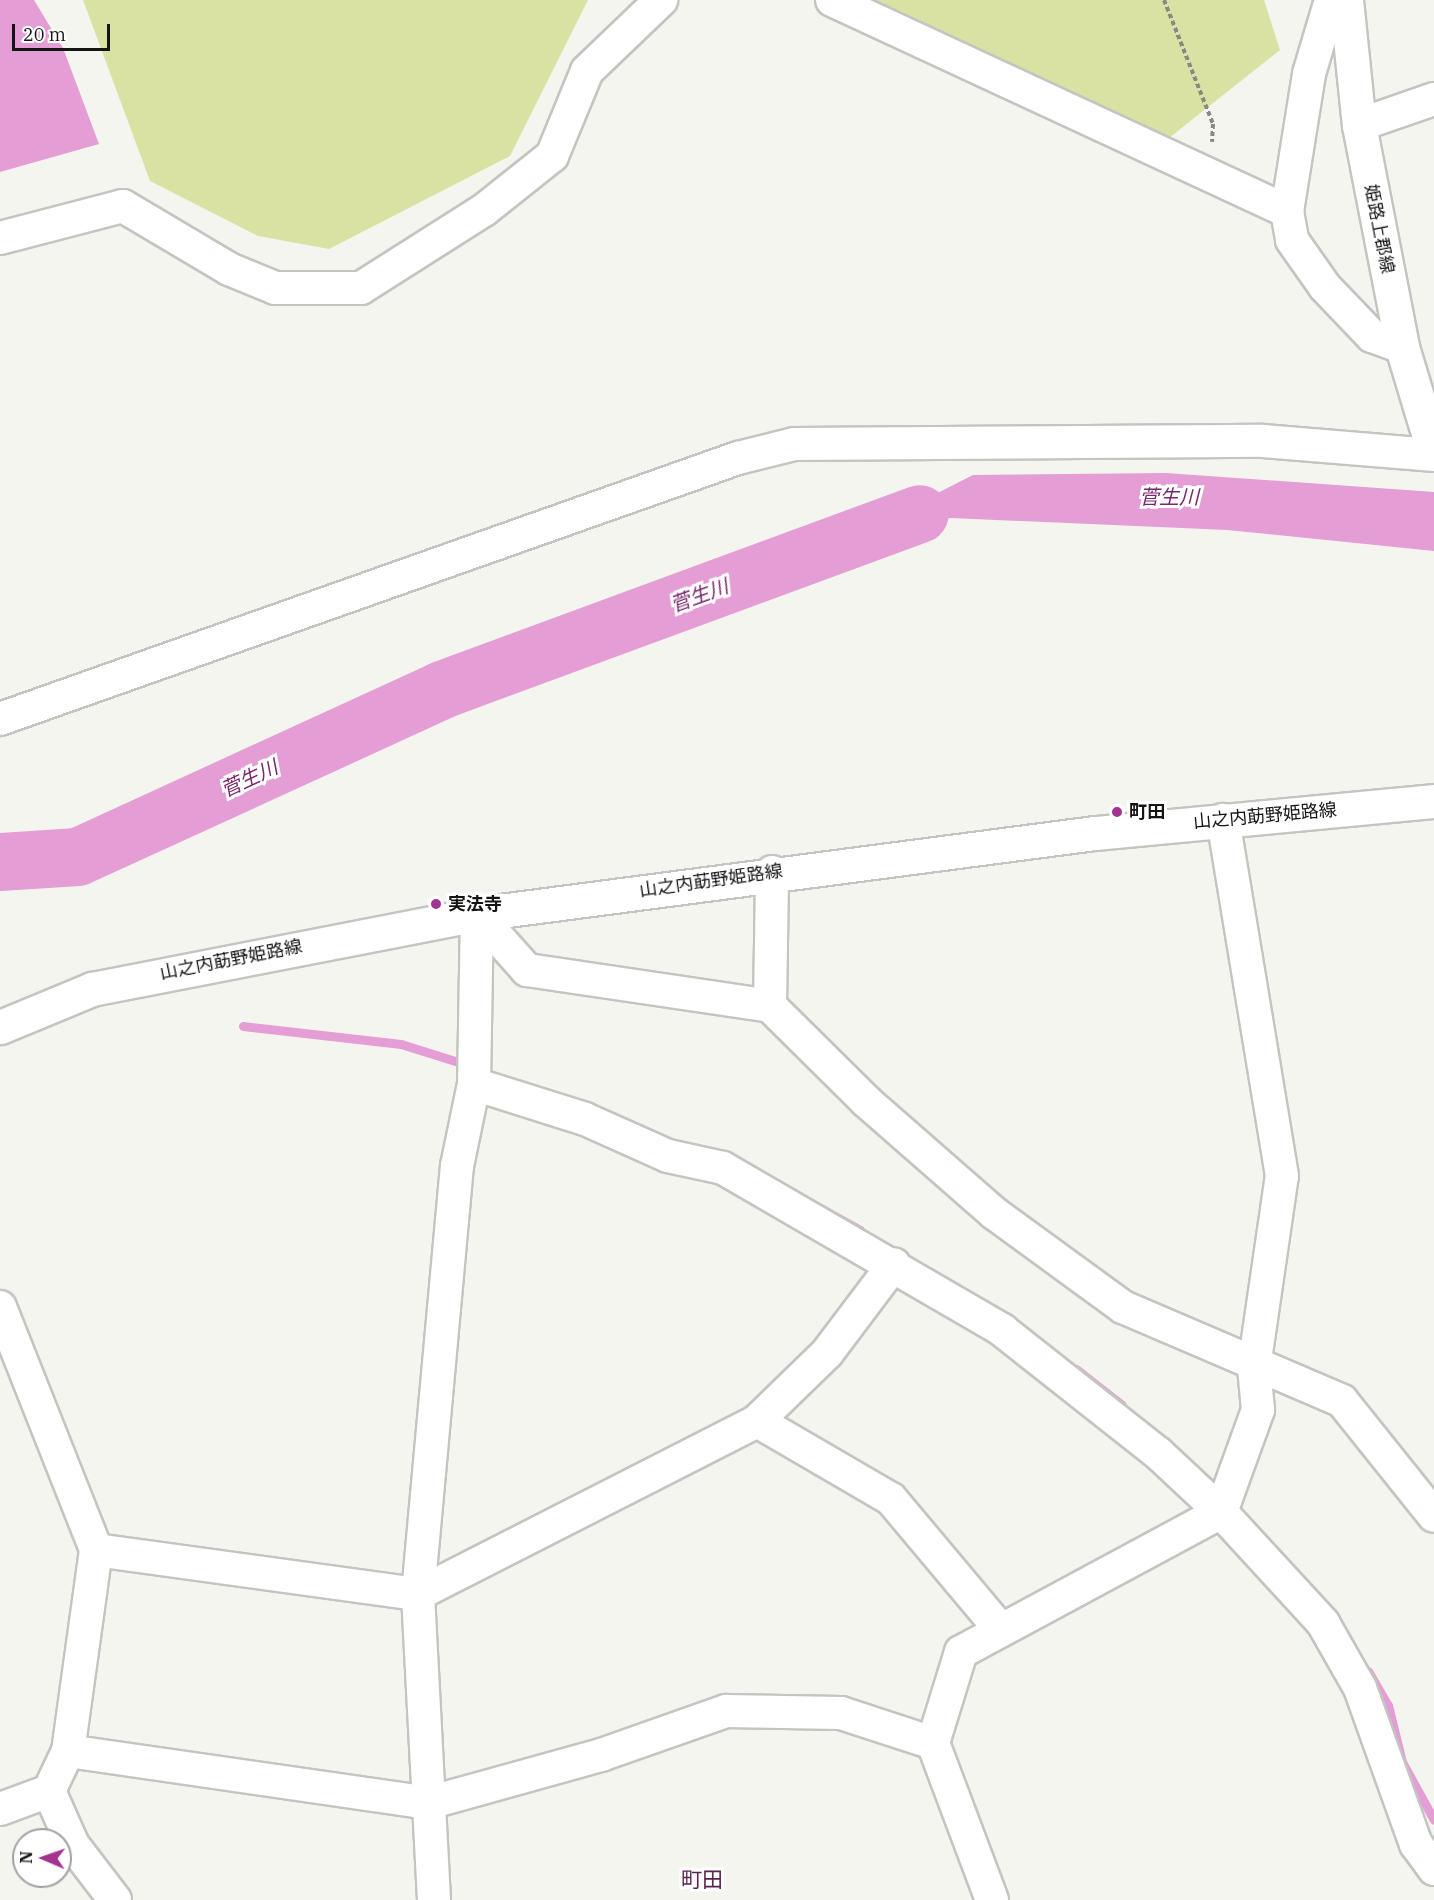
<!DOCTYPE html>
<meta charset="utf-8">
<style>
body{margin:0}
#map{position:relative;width:1434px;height:1900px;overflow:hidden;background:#f4f5ef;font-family:"IBM Plex Serif","Noto Sans JP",serif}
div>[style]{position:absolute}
.green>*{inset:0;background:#dae2a3}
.water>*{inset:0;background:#e59ed5}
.stream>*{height:9px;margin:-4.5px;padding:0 4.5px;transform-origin:4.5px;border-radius:4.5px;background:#e59ed5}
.river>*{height:58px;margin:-29px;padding:0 29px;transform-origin:29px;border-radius:29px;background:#e59ed5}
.path>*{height:4px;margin-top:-2px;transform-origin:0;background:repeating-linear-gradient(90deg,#888885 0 4.5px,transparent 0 7.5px)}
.roads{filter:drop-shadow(2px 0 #c4c5c0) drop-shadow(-2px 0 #c4c5c0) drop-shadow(0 2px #c4c5c0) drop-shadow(0 -2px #c4c5c0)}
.street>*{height:32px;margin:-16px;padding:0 16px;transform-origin:16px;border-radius:16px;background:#fff}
.secondary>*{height:33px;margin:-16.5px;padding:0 16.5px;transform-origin:16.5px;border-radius:16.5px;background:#fff}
.primary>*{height:33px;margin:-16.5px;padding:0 16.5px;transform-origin:16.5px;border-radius:16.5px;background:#fff}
.dots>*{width:16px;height:16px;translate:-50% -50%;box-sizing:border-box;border:3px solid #fff;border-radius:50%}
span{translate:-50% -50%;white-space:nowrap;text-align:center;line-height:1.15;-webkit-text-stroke:6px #fff;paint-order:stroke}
.street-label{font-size:18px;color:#151514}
.poi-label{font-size:18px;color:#151514;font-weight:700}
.left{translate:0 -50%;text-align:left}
.water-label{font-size:20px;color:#79276c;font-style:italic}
.quarter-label{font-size:21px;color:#5a2350}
.north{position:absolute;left:12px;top:1828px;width:60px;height:60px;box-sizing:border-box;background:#fff;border:2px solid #a1a1a1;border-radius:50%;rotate:272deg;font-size:16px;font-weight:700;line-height:24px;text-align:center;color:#151514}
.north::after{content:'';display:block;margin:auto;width:21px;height:27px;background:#a23391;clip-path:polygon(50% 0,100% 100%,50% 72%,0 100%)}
.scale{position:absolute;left:12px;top:24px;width:98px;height:27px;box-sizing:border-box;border:3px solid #151514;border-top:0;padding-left:8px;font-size:18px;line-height:21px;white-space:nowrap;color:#151514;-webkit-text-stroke:4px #fff;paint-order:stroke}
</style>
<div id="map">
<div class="green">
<div style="clip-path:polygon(83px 0,588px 0,510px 156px,329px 249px,258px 236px,150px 181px)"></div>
<div style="clip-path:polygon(874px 0,1264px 0,1280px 50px,1169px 138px)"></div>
</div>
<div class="water">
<div style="clip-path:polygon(0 0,34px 0,63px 48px,99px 144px,0 172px)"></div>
<div style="clip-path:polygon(1166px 473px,1434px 492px,1434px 551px,1227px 530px,951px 518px,843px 541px,973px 475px)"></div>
</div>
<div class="stream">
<div style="left:243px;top:1026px;width:159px;rotate:6.5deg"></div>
<div style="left:401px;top:1044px;width:70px;rotate:17.4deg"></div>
<div style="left:726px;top:1156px;width:153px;rotate:28.9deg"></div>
<div style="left:1076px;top:1369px;width:58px;rotate:38deg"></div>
<div style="left:1368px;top:1671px;width:39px;rotate:60deg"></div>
<div style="left:1388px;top:1705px;width:59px;rotate:76.2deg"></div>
<div style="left:1402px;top:1762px;width:66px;rotate:61.1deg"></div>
</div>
<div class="river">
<div style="left:0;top:862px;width:78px;rotate:-3.7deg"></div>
<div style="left:78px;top:857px;width:400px;rotate:-24.6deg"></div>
<div style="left:442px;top:690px;width:509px;rotate:-20.21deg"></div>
</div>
<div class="path">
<div style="left:1164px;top:0;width:133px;rotate:68.4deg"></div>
<div style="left:1213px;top:124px;width:18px;rotate:93deg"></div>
</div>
<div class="roads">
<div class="street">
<div style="left:832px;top:0;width:502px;rotate:24.88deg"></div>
<div style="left:1331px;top:0;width:77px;rotate:106.6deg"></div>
<div style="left:1309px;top:74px;width:139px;rotate:99.1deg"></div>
<div style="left:1287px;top:211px;width:29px;rotate:80deg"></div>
<div style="left:1292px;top:240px;width:57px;rotate:54.9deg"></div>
<div style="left:1325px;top:287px;width:68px;rotate:46.2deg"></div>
<div style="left:1372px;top:336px;width:32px;rotate:20deg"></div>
<div style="left:1359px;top:125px;width:79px;rotate:-19.1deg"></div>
<div style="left:0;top:238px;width:127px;rotate:-14.6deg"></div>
<div style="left:123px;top:206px;width:123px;rotate:30.7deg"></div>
<div style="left:229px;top:269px;width:50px;rotate:22.4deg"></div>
<div style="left:275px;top:288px;width:86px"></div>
<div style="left:361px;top:288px;width:146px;rotate:-32.4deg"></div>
<div style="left:484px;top:210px;width:87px;rotate:-38.5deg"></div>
<div style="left:552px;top:156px;width:92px;rotate:-67.6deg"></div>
<div style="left:587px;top:71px;width:103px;rotate:-43.8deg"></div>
<div style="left:0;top:719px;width:783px;rotate:-19.48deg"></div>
<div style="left:738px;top:458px;width:58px;rotate:-14deg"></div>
<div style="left:794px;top:444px;width:469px;rotate:-0.4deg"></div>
<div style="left:1263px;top:441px;width:172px;rotate:4.7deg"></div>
<div style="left:477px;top:914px;width:75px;rotate:48.2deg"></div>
<div style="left:527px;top:970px;width:246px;rotate:8.4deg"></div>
<div style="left:770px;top:1006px;width:135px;rotate:44.7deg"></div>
<div style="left:866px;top:1101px;width:170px;rotate:41.2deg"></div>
<div style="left:994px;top:1213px;width:160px;rotate:36.1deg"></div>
<div style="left:1123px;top:1307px;width:238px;rotate:23.2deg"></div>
<div style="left:1342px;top:1401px;width:147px;rotate:51.3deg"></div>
<div style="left:770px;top:1006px;width:134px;rotate:-89.1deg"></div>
<div style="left:474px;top:1084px;width:116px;rotate:17.5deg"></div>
<div style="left:585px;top:1119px;width:91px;rotate:24deg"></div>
<div style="left:668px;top:1156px;width:56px;rotate:12.3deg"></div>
<div style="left:723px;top:1168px;width:323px;rotate:30.1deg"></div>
<div style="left:1002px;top:1330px;width:199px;rotate:38.3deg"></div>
<div style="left:1158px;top:1453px;width:86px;rotate:43.1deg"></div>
<div style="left:1221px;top:1512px;width:151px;rotate:47.4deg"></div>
<div style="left:1323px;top:1623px;width:75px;rotate:60.4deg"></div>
<div style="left:1360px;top:1688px;width:166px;rotate:70.3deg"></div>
<div style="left:1416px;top:1844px;width:31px;rotate:54deg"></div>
<div style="left:0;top:1307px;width:261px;rotate:68.4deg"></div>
<div style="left:96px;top:1550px;width:203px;rotate:97.9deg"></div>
<div style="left:68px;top:1751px;width:44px;rotate:115.4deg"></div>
<div style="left:49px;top:1791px;width:52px;rotate:159.8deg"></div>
<div style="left:757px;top:1421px;width:98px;rotate:-44.2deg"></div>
<div style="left:827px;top:1353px;width:111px;rotate:-53deg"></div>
<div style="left:96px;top:1550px;width:325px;rotate:7.8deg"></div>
<div style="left:418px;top:1594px;width:381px;rotate:-27deg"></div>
<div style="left:757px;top:1421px;width:155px;rotate:30.2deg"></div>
<div style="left:891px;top:1499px;width:170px;rotate:50deg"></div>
<div style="left:68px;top:1751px;width:364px;rotate:8.2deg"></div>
<div style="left:428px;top:1803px;width:180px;rotate:-15.5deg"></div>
<div style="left:601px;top:1755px;width:133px;rotate:-19.4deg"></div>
<div style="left:726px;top:1711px;width:115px;rotate:1deg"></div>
<div style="left:841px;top:1713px;width:97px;rotate:18.1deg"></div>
<div style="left:49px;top:1791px;width:59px;rotate:66deg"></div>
<div style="left:73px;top:1845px;width:69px;rotate:52.6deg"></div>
<div style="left:434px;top:1900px;width:306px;rotate:-93deg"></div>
<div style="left:418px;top:1594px;width:430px;rotate:-84.8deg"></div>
<div style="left:457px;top:1166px;width:84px;rotate:-78.3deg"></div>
<div style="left:474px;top:1084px;width:170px;rotate:-89deg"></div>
<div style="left:992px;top:1900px;width:168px;rotate:-110.6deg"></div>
<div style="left:933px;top:1743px;width:95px;rotate:-72.9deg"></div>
<div style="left:961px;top:1652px;width:295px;rotate:-28.3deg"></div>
<div style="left:1221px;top:1512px;width:109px;rotate:-70.1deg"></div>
<div style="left:1258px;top:1410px;width:43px;rotate:-95.3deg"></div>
<div style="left:1254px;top:1367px;width:193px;rotate:-81.7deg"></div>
<div style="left:1282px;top:1176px;width:361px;rotate:-99.4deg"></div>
</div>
<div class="secondary">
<div style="left:0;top:1027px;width:100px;rotate:-22.4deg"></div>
<div style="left:92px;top:989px;width:392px;rotate:-11deg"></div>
<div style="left:477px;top:914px;width:623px;rotate:-7.47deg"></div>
<div style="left:1095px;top:833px;width:341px;rotate:-5.4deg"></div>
</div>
<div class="primary">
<div style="left:1346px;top:0;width:126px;rotate:84.1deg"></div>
<div style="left:1359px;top:125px;width:226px;rotate:79deg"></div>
<div style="left:1402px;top:347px;width:111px;rotate:73.2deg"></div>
</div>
</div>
<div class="dots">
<div style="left:1117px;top:812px;background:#a23391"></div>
<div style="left:436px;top:904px;background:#a23391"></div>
</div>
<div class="street-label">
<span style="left:1379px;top:229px;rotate:79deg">姫路上郡線</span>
<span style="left:1265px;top:816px;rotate:-5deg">山之内莇野姫路線</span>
<span style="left:711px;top:881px;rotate:-8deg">山之内莇野姫路線</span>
<span style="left:231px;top:960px;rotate:-11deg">山之内莇野姫路線</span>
</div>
<div class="poi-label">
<span class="left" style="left:1129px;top:812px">町田</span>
<span class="left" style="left:448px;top:904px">実法寺</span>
</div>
<div class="water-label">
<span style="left:1169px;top:496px">菅生川</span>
<span style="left:699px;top:595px;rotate:-20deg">菅生川</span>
<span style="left:249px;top:778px;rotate:-25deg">菅生川</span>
</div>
<div class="quarter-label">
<span style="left:702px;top:1879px">町田</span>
</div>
<div class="north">N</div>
<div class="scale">20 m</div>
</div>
